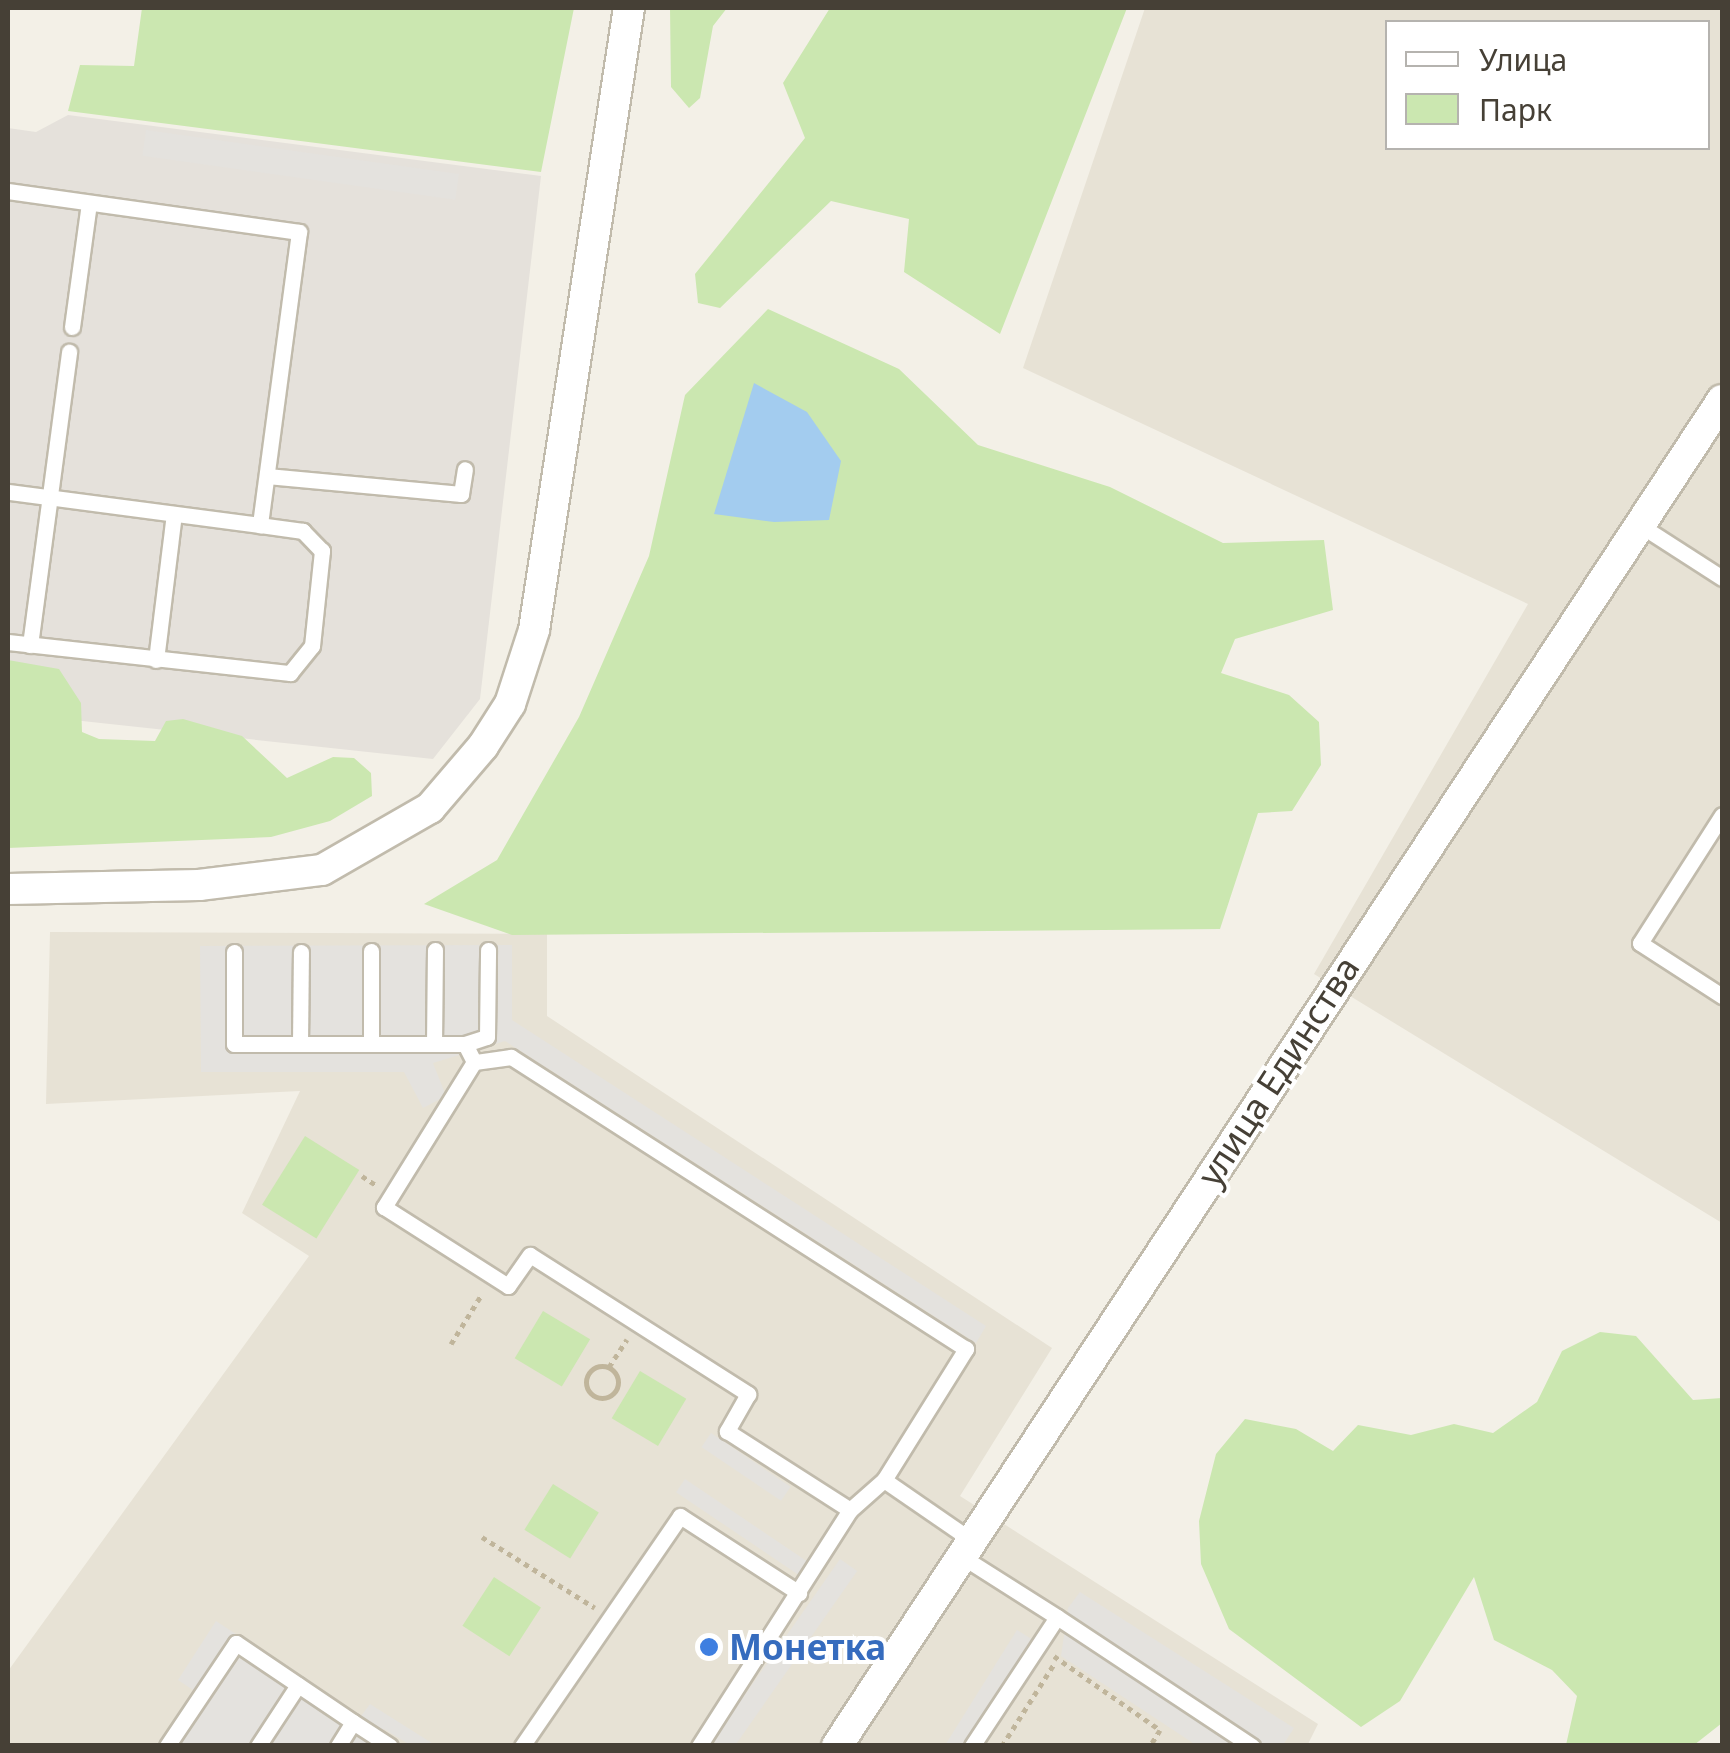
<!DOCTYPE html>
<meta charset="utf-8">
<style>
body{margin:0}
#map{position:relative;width:1730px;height:1753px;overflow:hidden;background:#f3f0e7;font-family:"Noto Sans",sans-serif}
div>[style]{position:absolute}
.residential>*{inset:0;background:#e7e2d5}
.industrial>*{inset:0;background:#e5e1db}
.green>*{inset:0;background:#cbe7b0;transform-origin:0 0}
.parking>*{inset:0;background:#e4e2de;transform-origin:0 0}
.water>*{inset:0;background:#a3ccef}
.path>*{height:5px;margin-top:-2.5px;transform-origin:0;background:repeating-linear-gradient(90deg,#c0b59b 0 5px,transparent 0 10px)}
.path>.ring{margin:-2.5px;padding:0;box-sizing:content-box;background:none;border:5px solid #c0b59b;border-radius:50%}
.roads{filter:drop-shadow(2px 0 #c1bbac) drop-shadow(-2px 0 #c1bbac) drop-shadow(0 2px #c1bbac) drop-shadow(0 -2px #c1bbac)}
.service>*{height:15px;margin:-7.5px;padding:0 7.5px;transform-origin:7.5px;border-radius:7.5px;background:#fff}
.minor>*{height:30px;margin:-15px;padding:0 15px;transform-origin:15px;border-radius:15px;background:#fff}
.dots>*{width:28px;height:28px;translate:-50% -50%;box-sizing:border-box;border:5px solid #fff;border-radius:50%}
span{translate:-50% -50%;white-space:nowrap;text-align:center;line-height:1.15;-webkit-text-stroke:8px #fff;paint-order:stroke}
.street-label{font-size:35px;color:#464036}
.shop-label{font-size:35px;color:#366cbe;font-weight:700}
.left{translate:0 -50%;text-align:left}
.frame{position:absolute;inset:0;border:10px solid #464036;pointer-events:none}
.legend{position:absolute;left:1385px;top:20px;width:325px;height:130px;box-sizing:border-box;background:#fff;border:2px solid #b5b3af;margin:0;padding:12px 18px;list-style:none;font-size:30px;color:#464036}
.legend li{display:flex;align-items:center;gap:20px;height:50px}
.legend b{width:50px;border:2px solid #b5b3af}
</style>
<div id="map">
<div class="residential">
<div style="clip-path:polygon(evenodd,1145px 8px,1722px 8px,1722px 1223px,1314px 974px,1528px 604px,1023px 368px,1145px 8px,1388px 22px,1708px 22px,1708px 148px,1388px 148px,1388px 22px)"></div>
<div style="clip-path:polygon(50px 932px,547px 934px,547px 1016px,1052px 1348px,960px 1496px,1318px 1724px,1307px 1746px,8px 1746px,8px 1671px,309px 1256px,242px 1213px,300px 1091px,46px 1104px)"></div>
</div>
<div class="industrial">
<div style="clip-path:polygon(68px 115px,541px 176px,480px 699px,433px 759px,8px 713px,8px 128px,36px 132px)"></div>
</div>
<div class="green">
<div style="clip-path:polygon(142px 8px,574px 8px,541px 172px,68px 111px,80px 65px,134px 66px)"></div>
<div style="clip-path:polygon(670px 8px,727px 8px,713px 26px,700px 98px,689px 108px,671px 87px)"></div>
<div style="clip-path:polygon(830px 8px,1127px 8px,1000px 334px,904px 272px,909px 219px,831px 201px,720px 308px,698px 303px,695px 274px,805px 138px,783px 83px)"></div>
<div style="clip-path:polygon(768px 309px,899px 369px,978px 445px,1110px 487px,1223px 543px,1324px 540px,1333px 610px,1235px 639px,1221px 673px,1289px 695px,1319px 722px,1321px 765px,1292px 811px,1258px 813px,1220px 929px,512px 935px,424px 904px,497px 860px,579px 717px,649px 556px,685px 395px)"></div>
<div style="clip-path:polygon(8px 660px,59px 669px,81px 703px,82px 732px,99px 739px,155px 741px,166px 721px,183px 719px,242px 736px,287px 778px,333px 757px,354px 758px,371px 773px,372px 796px,330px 821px,271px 837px,8px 848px)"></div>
<div style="left:305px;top:1136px;width:64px;height:81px;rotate:32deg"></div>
<div style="left:543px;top:1311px;width:55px;height:55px;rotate:31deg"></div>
<div style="clip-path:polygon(1600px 1332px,1636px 1336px,1693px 1400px,1722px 1398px,1722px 1723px,1694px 1745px,1566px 1745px,1577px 1696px,1552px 1670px,1494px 1640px,1474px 1577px,1400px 1701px,1361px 1727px,1229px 1629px,1201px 1564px,1199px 1521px,1216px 1454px,1245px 1419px,1296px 1429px,1333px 1451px,1358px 1425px,1411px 1435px,1454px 1424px,1493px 1433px,1537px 1402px,1562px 1351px)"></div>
<div style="left:640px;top:1371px;width:54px;height:55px;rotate:31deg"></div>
<div style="left:553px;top:1484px;width:54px;height:54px;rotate:32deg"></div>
<div style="left:494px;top:1577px;width:56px;height:58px;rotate:33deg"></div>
</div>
<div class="parking">
<div style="left:146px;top:130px;width:316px;height:26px;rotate:8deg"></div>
<div style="clip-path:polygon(512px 945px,512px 1020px,986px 1326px,976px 1343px,505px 1041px,433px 1063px,446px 1096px,423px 1108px,404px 1072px,201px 1072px,200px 946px)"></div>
<div style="left:711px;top:1433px;width:96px;height:17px;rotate:34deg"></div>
<div style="left:685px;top:1479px;width:148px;height:16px;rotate:34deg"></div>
<div style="left:840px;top:1559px;width:21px;height:222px;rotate:35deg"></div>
<div style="clip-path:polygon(1080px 1592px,1294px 1728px,1283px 1745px,1196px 1745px,1061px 1656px,1068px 1608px)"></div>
<div style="clip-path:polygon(216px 1621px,361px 1716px,370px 1704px,435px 1745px,410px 1745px,384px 1729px,373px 1745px,157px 1746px,193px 1690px,178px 1680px)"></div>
<div style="left:1017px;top:1630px;width:19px;height:139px;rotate:32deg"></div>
</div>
<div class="water">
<div style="clip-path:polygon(754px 383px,807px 412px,841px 461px,829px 520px,774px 522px,714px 514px)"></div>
</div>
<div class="path">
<div style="left:362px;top:1176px;width:17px;rotate:33deg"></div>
<div style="left:451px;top:1344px;width:59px;rotate:-58.2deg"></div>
<div class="ring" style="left:586px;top:1366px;width:27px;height:27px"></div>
<div style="left:609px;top:1367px;width:33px;rotate:-57deg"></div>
<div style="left:482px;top:1537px;width:133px;rotate:32.1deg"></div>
<div style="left:1054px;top:1656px;width:129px;rotate:34.9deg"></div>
<div style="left:1160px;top:1730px;width:19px;rotate:122deg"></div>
<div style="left:1002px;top:1746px;width:97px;rotate:-57.6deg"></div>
</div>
<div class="roads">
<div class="service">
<div style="left:8px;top:191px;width:294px;rotate:8deg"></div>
<div style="left:299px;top:232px;width:296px;rotate:97.6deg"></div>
<div style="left:260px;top:525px;width:254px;rotate:-172.5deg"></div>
<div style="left:72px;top:327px;width:125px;rotate:-82.2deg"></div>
<div style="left:267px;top:476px;width:195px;rotate:5.3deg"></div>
<div style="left:461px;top:494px;width:25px;rotate:-81deg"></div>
<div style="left:1643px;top:527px;width:94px;rotate:32.8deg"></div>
<div style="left:8px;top:642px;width:284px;rotate:6.3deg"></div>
<div style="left:290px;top:673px;width:35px;rotate:-51deg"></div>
<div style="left:312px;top:646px;width:96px;rotate:-84deg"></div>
<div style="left:322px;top:551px;width:28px;rotate:-134deg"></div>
<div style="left:303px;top:531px;width:43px;rotate:-172.1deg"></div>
<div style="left:30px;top:645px;width:296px;rotate:-82.4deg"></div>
<div style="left:156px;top:660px;width:147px;rotate:-83deg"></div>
<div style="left:1722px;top:815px;width:152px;rotate:122.6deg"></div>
<div style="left:1640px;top:943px;width:98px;rotate:32.9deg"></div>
<div style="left:371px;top:951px;width:93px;rotate:90deg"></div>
<div style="left:234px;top:952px;width:92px;rotate:90deg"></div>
<div style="left:234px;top:1044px;width:231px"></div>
<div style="left:465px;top:1044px;width:20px;rotate:63deg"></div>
<div style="left:300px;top:1044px;width:92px;rotate:-89.4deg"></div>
<div style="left:434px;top:1044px;width:94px;rotate:-89.4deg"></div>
<div style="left:465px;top:1044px;width:23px;rotate:-18deg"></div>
<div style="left:487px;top:1037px;width:87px;rotate:-89.3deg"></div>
<div style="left:884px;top:1480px;width:106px;rotate:34.6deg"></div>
<div style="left:961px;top:1556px;width:114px;rotate:32.4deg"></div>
<div style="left:167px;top:1746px;width:124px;rotate:-56.2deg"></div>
<div style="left:236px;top:1643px;width:141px;rotate:34deg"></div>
<div style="left:258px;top:1746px;width:73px;rotate:-56.7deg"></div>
<div style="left:338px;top:1746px;width:28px;rotate:-58deg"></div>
<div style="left:353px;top:1722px;width:44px;rotate:33deg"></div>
<div style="left:522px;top:1746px;width:279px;rotate:-55.5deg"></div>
<div style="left:680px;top:1516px;width:142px;rotate:32.9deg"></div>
<div style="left:699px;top:1746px;width:280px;rotate:-57.4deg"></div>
<div style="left:850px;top:1510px;width:45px;rotate:-41.4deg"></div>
<div style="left:884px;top:1480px;width:155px;rotate:-58deg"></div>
<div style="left:966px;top:1349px;width:541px;rotate:-147.31deg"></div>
<div style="left:511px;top:1057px;width:37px;rotate:172deg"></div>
<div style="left:474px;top:1062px;width:171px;rotate:121.8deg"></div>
<div style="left:384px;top:1207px;width:147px;rotate:32.5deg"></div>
<div style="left:508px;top:1286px;width:38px;rotate:-55deg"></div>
<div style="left:530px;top:1255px;width:259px;rotate:32.5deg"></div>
<div style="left:748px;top:1394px;width:43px;rotate:119.6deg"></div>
<div style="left:727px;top:1431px;width:146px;rotate:32.7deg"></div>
<div style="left:972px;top:1746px;width:154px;rotate:-56.6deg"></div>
<div style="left:1057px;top:1617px;width:234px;rotate:33.5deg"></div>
</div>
<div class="minor">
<div style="left:8px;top:889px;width:191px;rotate:-1.2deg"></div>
<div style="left:199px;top:885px;width:124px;rotate:-7deg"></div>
<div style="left:322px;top:870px;width:125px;rotate:-29.9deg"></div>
<div style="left:430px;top:808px;width:82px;rotate:-49.5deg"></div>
<div style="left:483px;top:746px;width:50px;rotate:-57.3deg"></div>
<div style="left:510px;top:704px;width:78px;rotate:-72deg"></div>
<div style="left:534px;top:630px;width:629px;rotate:-81.32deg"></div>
<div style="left:837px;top:1746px;width:1611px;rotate:-56.67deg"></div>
</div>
</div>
<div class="dots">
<div style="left:709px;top:1647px;background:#3f7fe0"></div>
</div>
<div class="street-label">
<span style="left:1278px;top:1071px;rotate:-57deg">улица Единства</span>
</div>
<div class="shop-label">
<span class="left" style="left:729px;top:1647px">Монетка</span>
</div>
<div class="frame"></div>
<ul class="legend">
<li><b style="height:12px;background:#fff"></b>Улица</li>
<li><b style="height:28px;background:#cbe7b0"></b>Парк</li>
</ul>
</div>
